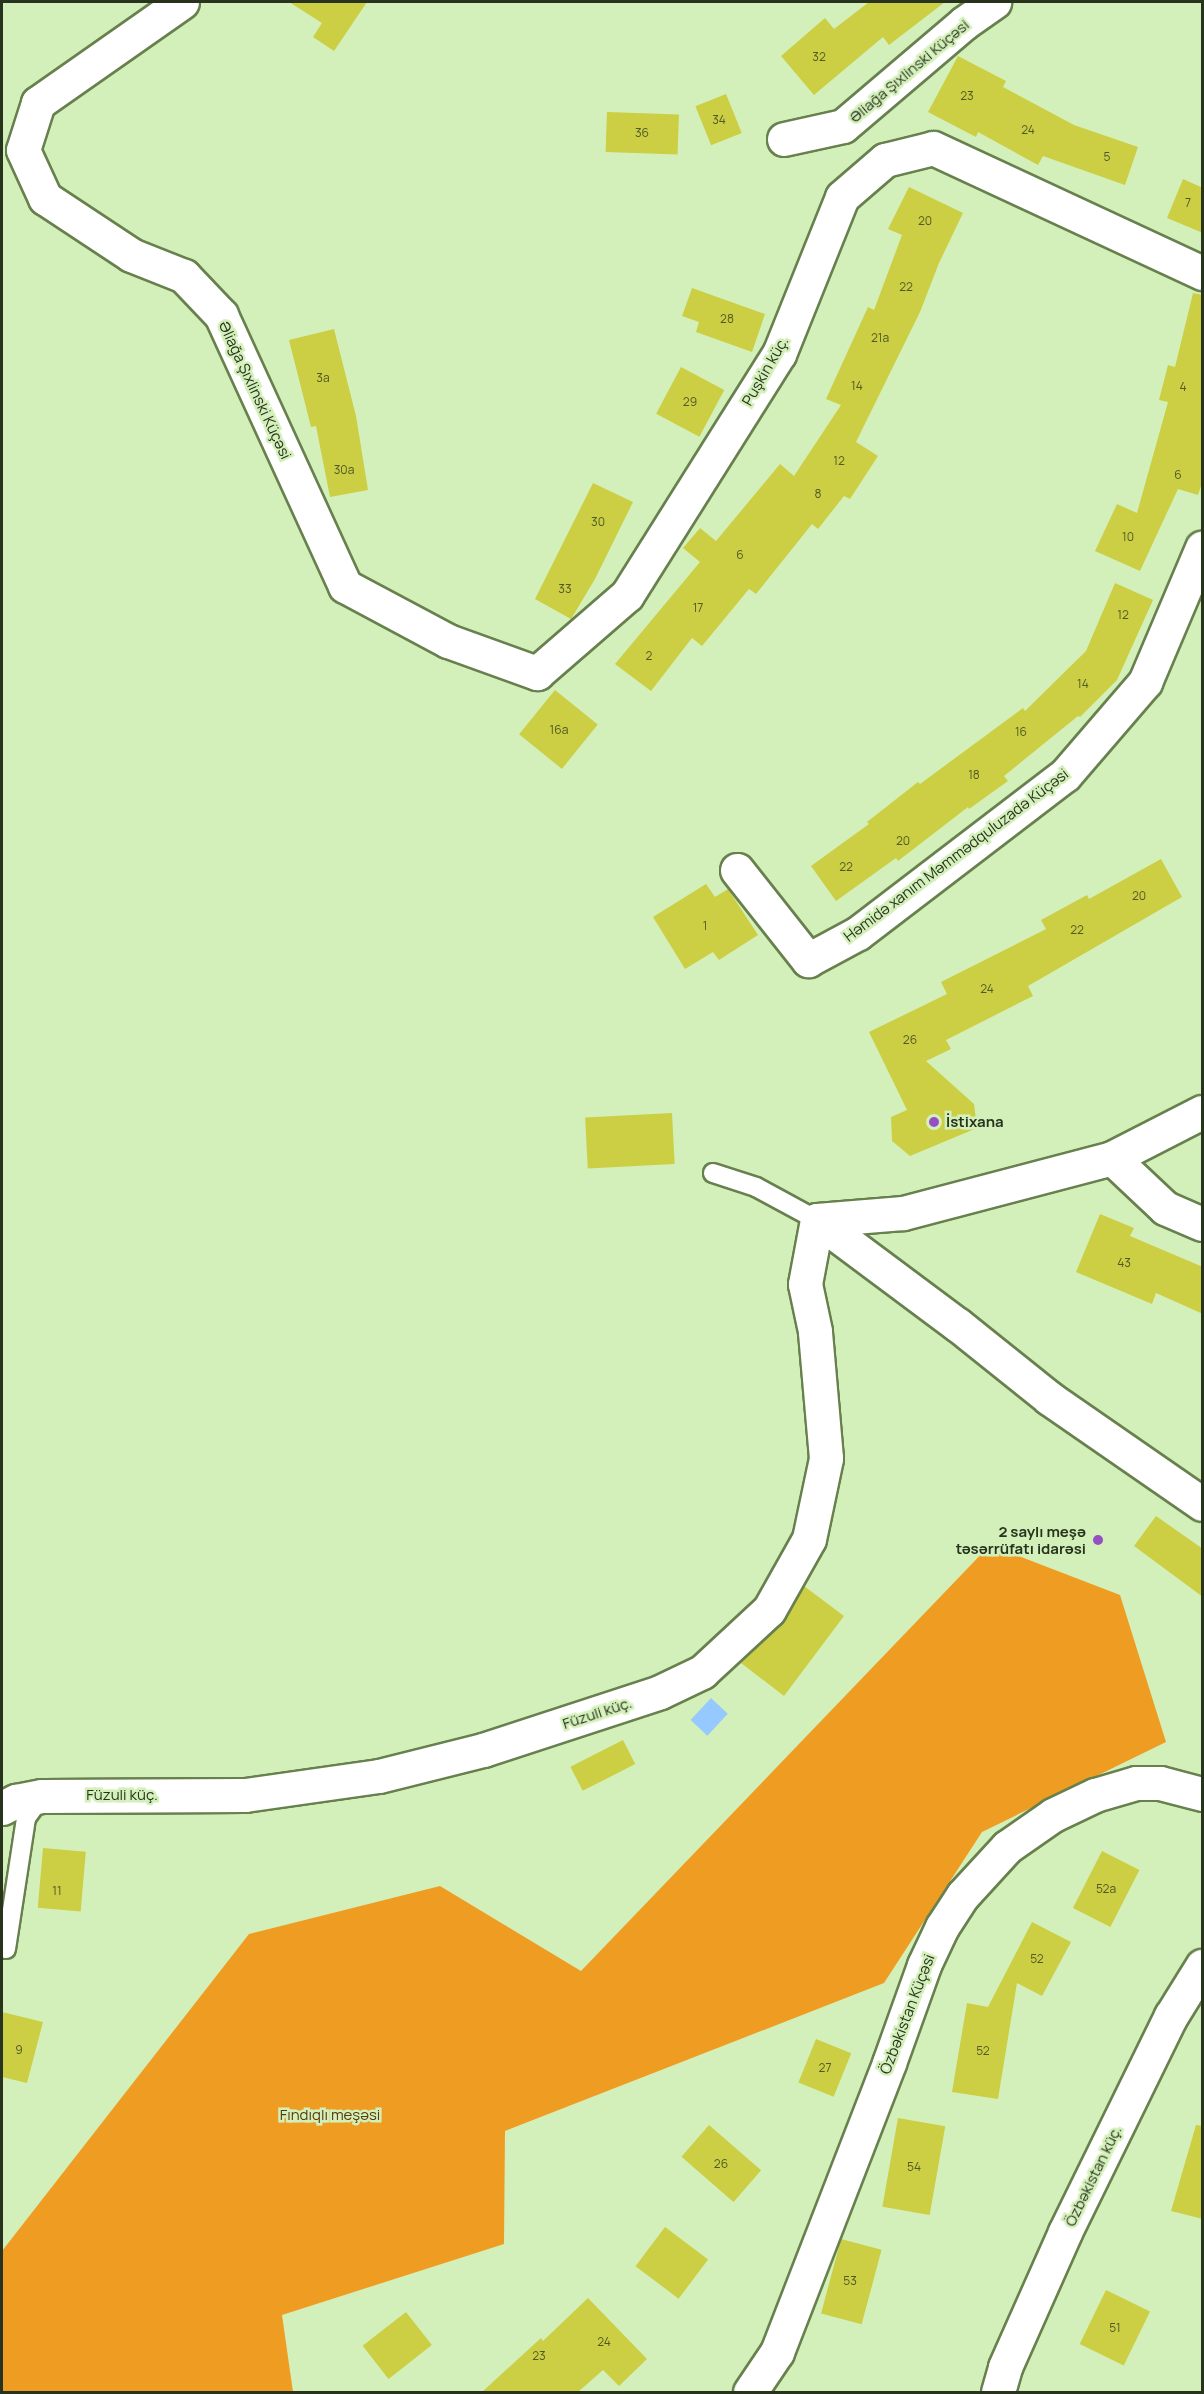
<!DOCTYPE html>
<meta charset="utf-8">
<style>
body{margin:0}
#map{position:relative;width:1204px;height:2394px;overflow:hidden;background:#d4f0ba;font-family:Manrope,sans-serif}
div>[style]{position:absolute}
.forest>*{inset:0;background:#ef9d22}
.water>*{inset:0;background:#96c9ff;transform-origin:0 0}
.building>*{inset:0;background:#ccce43;transform-origin:0 0}
.roads{filter:drop-shadow(2px 0 #67804e) drop-shadow(-2px 0 #67804e) drop-shadow(0 2px #67804e) drop-shadow(0 -2px #67804e)}
.lane>*{height:18px;margin:-9px;padding:0 9px;transform-origin:9px;border-radius:9px;background:#fff}
.street>*{height:33px;margin:-16.5px;padding:0 16.5px;transform-origin:16.5px;border-radius:16.5px;background:#fff}
.dots>*{width:16px;height:16px;translate:-50% -50%;box-sizing:border-box;border:3px solid #d4f0ba;border-radius:50%}
span{translate:-50% -50%;white-space:nowrap;text-align:center;line-height:1.15;-webkit-text-stroke:5px #d4f0ba;paint-order:stroke}
.number-label{font-size:12px;color:#515a27}
.number-label span{-webkit-text-stroke-width:0}
.street-label{font-size:15px;color:#28331e}
.poi-label{font-size:15px;color:#28331e;font-weight:700}
.left{translate:0 -50%;text-align:left}
.right{translate:-100% -50%;text-align:right}
.park-label{font-size:15px;color:#5a390a}
.frame{position:absolute;inset:0;border:3px solid #28331e;pointer-events:none}
</style>
<div id="map">
<div class="forest">
<div style="clip-path:polygon(990px 1545px,1120px 1595px,1166px 1742px,982px 1832px,884px 1983px,505px 2131px,504px 2244px,282px 2315px,293px 2392px,2px 2392px,2px 2251px,249px 1934px,440px 1886px,581px 1971px)"></div>
</div>
<div class="water">
<div style="left:711px;top:1698px;width:23px;height:30px;rotate:43deg"></div>
</div>
<div class="building">
<div style="clip-path:polygon(289px 2px,367px 2px,334px 51px,313px 37px,322px 23px)"></div>
<div style="clip-path:polygon(869px 2px,945px 2px,889px 45px,883px 37px,814px 95px,781px 56px,825px 18px,834px 29px)"></div>
<div style="clip-path:polygon(958px 56px,1006px 81px,1003px 87px,1074px 125px,1138px 147px,1125px 185px,1043px 156px,1038px 165px,978px 132px,976px 137px,928px 112px)"></div>
<div style="left:726px;top:94px;width:42px;height:33px;rotate:68deg"></div>
<div style="left:607px;top:112px;width:72px;height:40px;rotate:2deg"></div>
<div style="clip-path:polygon(1183px 179px,1203px 188px,1203px 233px,1167px 218px)"></div>
<div style="clip-path:polygon(909px 187px,963px 213px,939px 263px,920px 312px,856px 442px,878px 456px,850px 499px,844px 496px,818px 529px,812px 524px,756px 594px,749px 589px,702px 646px,692px 638px,651px 691px,615px 664px,700px 562px,683px 548px,700px 528px,716px 541px,780px 464px,794px 476px,841px 405px,826px 399px,868px 307px,874px 310px,902px 235px,888px 229px)"></div>
<div style="clip-path:polygon(692px 288px,765px 314px,752px 352px,696px 332px,699px 322px,682px 316px)"></div>
<div style="clip-path:polygon(1193px 293px,1203px 295px,1203px 480px,1198px 495px,1178px 489px,1140px 571px,1095px 551px,1117px 504px,1137px 513px,1168px 402px,1159px 400px,1168px 365px,1175px 367px)"></div>
<div style="clip-path:polygon(334px 329px,356px 416px,368px 490px,330px 497px,316px 426px,311px 427px,289px 340px)"></div>
<div style="left:681px;top:367px;width:49px;height:53px;rotate:28deg"></div>
<div style="clip-path:polygon(593px 483px,633px 502px,595px 579px,571px 619px,535px 599px)"></div>
<div style="clip-path:polygon(1115px 583px,1153px 600px,1117px 680px,1080px 717px,1078px 716px,1004px 776px,1008px 781px,969px 809px,968px 807px,898px 861px,896px 858px,836px 901px,811px 866px,869px 824px,867px 822px,918px 782px,920px 784px,1023px 708px,1025px 711px,1086px 651px)"></div>
<div style="left:555px;top:690px;width:55px;height:57px;rotate:39deg"></div>
<div style="clip-path:polygon(1161px 859px,1182px 897px,1028px 986px,1033px 996px,946px 1040px,951px 1049px,926px 1061px,974px 1104px,977px 1128px,910px 1156px,892px 1141px,891px 1117px,907px 1110px,869px 1032px,947px 994px,941px 982px,1046px 929px,1041px 920px,1087px 895px,1089px 899px)"></div>
<div style="clip-path:polygon(706px 884px,715px 897px,728px 889px,758px 935px,719px 960px,713px 952px,685px 969px,653px 917px)"></div>
<div style="left:672px;top:1113px;width:51px;height:87px;rotate:87deg"></div>
<div style="clip-path:polygon(1100px 1214px,1134px 1228px,1130px 1236px,1203px 1267px,1203px 1314px,1156px 1293px,1152px 1304px,1076px 1272px)"></div>
<div style="clip-path:polygon(1156px 1516px,1203px 1549px,1203px 1597px,1134px 1546px)"></div>
<div style="clip-path:polygon(804px 1586px,844px 1616px,784px 1696px,741px 1663px,782px 1624px)"></div>
<div style="left:623px;top:1740px;width:27px;height:59px;rotate:63deg"></div>
<div style="left:43px;top:1848px;width:43px;height:60px;rotate:5deg"></div>
<div style="left:1102px;top:1851px;width:42px;height:64px;rotate:27deg"></div>
<div style="clip-path:polygon(1032px 1922px,1071px 1942px,1042px 1996px,1017px 1983px,998px 2099px,952px 2092px,967px 2003px,988px 2007px)"></div>
<div style="clip-path:polygon(2px 2012px,43px 2022px,27px 2083px,2px 2077px)"></div>
<div style="left:816px;top:2039px;width:38px;height:47px;rotate:22deg"></div>
<div style="left:898px;top:2118px;width:48px;height:90px;rotate:10deg"></div>
<div style="left:709px;top:2125px;width:69px;height:42px;rotate:41deg"></div>
<div style="clip-path:polygon(1196px 2125px,1203px 2126px,1203px 2219px,1171px 2211px)"></div>
<div style="left:665px;top:2227px;width:54px;height:49px;rotate:37deg"></div>
<div style="left:841px;top:2239px;width:42px;height:77px;rotate:15deg"></div>
<div style="left:1106px;top:2290px;width:49px;height:60px;rotate:26deg"></div>
<div style="clip-path:polygon(588px 2298px,647px 2359px,619px 2386px,603px 2370px,578px 2392px,482px 2392px,541px 2338px,543px 2341px)"></div>
<div style="left:406px;top:2312px;width:42px;height:55px;rotate:52deg"></div>
</div>
<div class="roads">
<div class="lane">
<div style="left:713px;top:1173px;width:45px;rotate:18deg"></div>
<div style="left:756px;top:1187px;width:69px;rotate:28.4deg"></div>
<div style="left:6px;top:1949px;width:133px;rotate:-81.3deg"></div>
<div style="left:26px;top:1818px;width:26px;rotate:-54deg"></div>
</div>
<div class="street">
<div style="left:182px;top:2px;width:176px;rotate:145deg"></div>
<div style="left:38px;top:103px;width:49px;rotate:107.7deg"></div>
<div style="left:23px;top:150px;width:53px;rotate:65.4deg"></div>
<div style="left:45px;top:198px;width:103px;rotate:33.5deg"></div>
<div style="left:131px;top:255px;width:57px;rotate:21.6deg"></div>
<div style="left:184px;top:276px;width:54px;rotate:46.5deg"></div>
<div style="left:221px;top:315px;width:298px;rotate:65.4deg"></div>
<div style="left:345px;top:586px;width:117px;rotate:28.1deg"></div>
<div style="left:448px;top:641px;width:95px;rotate:19.8deg"></div>
<div style="left:537px;top:673px;width:119px;rotate:-40.9deg"></div>
<div style="left:627px;top:595px;width:285px;rotate:-57.8deg"></div>
<div style="left:779px;top:354px;width:169px;rotate:-68.1deg"></div>
<div style="left:842px;top:197px;width:57px;rotate:-40.7deg"></div>
<div style="left:885px;top:160px;width:49px;rotate:-14deg"></div>
<div style="left:933px;top:148px;width:297px;rotate:24.9deg"></div>
<div style="left:784px;top:139px;width:60px;rotate:-12.4deg"></div>
<div style="left:843px;top:126px;width:159px;rotate:-40.4deg"></div>
<div style="left:964px;top:23px;width:37px;rotate:-35deg"></div>
<div style="left:737px;top:870px;width:115px;rotate:51.7deg"></div>
<div style="left:808px;top:960px;width:57px;rotate:-28.4deg"></div>
<div style="left:858px;top:933px;width:260px;rotate:-37.4deg"></div>
<div style="left:1065px;top:775px;width:123px;rotate:-49.3deg"></div>
<div style="left:1145px;top:682px;width:146px;rotate:-67deg"></div>
<div style="left:1112px;top:1158px;width:73px;rotate:43.3deg"></div>
<div style="left:1165px;top:1208px;width:40px;rotate:23.4deg"></div>
<div style="left:817px;top:1220px;width:176px;rotate:36.7deg"></div>
<div style="left:958px;top:1325px;width:117px;rotate:38.7deg"></div>
<div style="left:1049px;top:1398px;width:186px;rotate:34.7deg"></div>
<div style="left:817px;top:1220px;width:86px;rotate:-4.7deg"></div>
<div style="left:903px;top:1213px;width:216px;rotate:-14.7deg"></div>
<div style="left:1112px;top:1158px;width:101px;rotate:-27.1deg"></div>
<div style="left:2px;top:1808px;width:16px;rotate:-27deg"></div>
<div style="left:16px;top:1801px;width:26px;rotate:-11deg"></div>
<div style="left:42px;top:1796px;width:203px;rotate:-0.3deg"></div>
<div style="left:245px;top:1795px;width:135px;rotate:-8.1deg"></div>
<div style="left:379px;top:1776px;width:107px;rotate:-14deg"></div>
<div style="left:483px;top:1750px;width:186px;rotate:-18.1deg"></div>
<div style="left:660px;top:1692px;width:47px;rotate:-25.5deg"></div>
<div style="left:702px;top:1672px;width:91px;rotate:-42.8deg"></div>
<div style="left:769px;top:1610px;width:81px;rotate:-60.6deg"></div>
<div style="left:809px;top:1539px;width:83px;rotate:-78.1deg"></div>
<div style="left:826px;top:1458px;width:127px;rotate:-95deg"></div>
<div style="left:815px;top:1331px;width:48px;rotate:-102deg"></div>
<div style="left:805px;top:1284px;width:65px;rotate:-79.4deg"></div>
<div style="left:750px;top:2392px;width:48px;rotate:-56deg"></div>
<div style="left:777px;top:2352px;width:310px;rotate:-68.8deg"></div>
<div style="left:889px;top:2063px;width:104px;rotate:-70.3deg"></div>
<div style="left:924px;top:1965px;width:42px;rotate:-64.7deg"></div>
<div style="left:942px;top:1927px;width:38px;rotate:-57deg"></div>
<div style="left:963px;top:1895px;width:65px;rotate:-47.5deg"></div>
<div style="left:1007px;top:1847px;width:56px;rotate:-34.8deg"></div>
<div style="left:1053px;top:1815px;width:47px;rotate:-25.5deg"></div>
<div style="left:1095px;top:1795px;width:43px;rotate:-16.3deg"></div>
<div style="left:1136px;top:1783px;width:24px"></div>
<div style="left:1160px;top:1783px;width:43px;rotate:14.7deg"></div>
<div style="left:998px;top:2392px;width:26px;rotate:-74deg"></div>
<div style="left:1005px;top:2367px;width:148px;rotate:-66deg"></div>
<div style="left:1065px;top:2232px;width:241px;rotate:-63.9deg"></div>
<div style="left:1171px;top:2016px;width:59px;rotate:-58.2deg"></div>
</div>
</div>
<div class="dots">
<div style="left:934px;top:1122px;background:#964fc2"></div>
<div style="left:1098px;top:1540px;background:#964fc2"></div>
</div>
<div class="number-label">
<span style="left:819px;top:57px">32</span>
<span style="left:967px;top:96px">23</span>
<span style="left:719px;top:120px">34</span>
<span style="left:1028px;top:130px">24</span>
<span style="left:642px;top:133px">36</span>
<span style="left:1107px;top:157px">5</span>
<span style="left:1188px;top:203px">7</span>
<span style="left:925px;top:221px">20</span>
<span style="left:906px;top:287px">22</span>
<span style="left:727px;top:319px">28</span>
<span style="left:880px;top:338px">21а</span>
<span style="left:323px;top:378px">3a</span>
<span style="left:857px;top:386px">14</span>
<span style="left:1183px;top:387px">4</span>
<span style="left:690px;top:402px">29</span>
<span style="left:839px;top:461px">12</span>
<span style="left:344px;top:470px">30a</span>
<span style="left:1178px;top:475px">6</span>
<span style="left:818px;top:494px">8</span>
<span style="left:598px;top:522px">30</span>
<span style="left:1128px;top:537px">10</span>
<span style="left:740px;top:555px">6</span>
<span style="left:565px;top:589px">33</span>
<span style="left:698px;top:608px">17</span>
<span style="left:1123px;top:615px">12</span>
<span style="left:649px;top:656px">2</span>
<span style="left:1083px;top:684px">14</span>
<span style="left:559px;top:730px">16а</span>
<span style="left:1021px;top:732px">16</span>
<span style="left:974px;top:775px">18</span>
<span style="left:903px;top:841px">20</span>
<span style="left:846px;top:867px">22</span>
<span style="left:1139px;top:896px">20</span>
<span style="left:705px;top:926px">1</span>
<span style="left:1077px;top:930px">22</span>
<span style="left:987px;top:989px">24</span>
<span style="left:910px;top:1040px">26</span>
<span style="left:1124px;top:1263px">43</span>
<span style="left:1106px;top:1889px">52a</span>
<span style="left:57px;top:1891px">11</span>
<span style="left:1037px;top:1959px">52</span>
<span style="left:19px;top:2050px">9</span>
<span style="left:983px;top:2051px">52</span>
<span style="left:825px;top:2068px">27</span>
<span style="left:721px;top:2164px">26</span>
<span style="left:914px;top:2167px">54</span>
<span style="left:850px;top:2281px">53</span>
<span style="left:1115px;top:2328px">51</span>
<span style="left:604px;top:2342px">24</span>
<span style="left:539px;top:2356px">23</span>
</div>
<div class="street-label">
<span style="left:909px;top:71px;rotate:-40deg">Əliağa Şıxlinski Küçəsi</span>
<span style="left:765px;top:371px;rotate:-60deg">Puşkin küç.</span>
<span style="left:255px;top:390px;rotate:65deg">Əliağa Şıxlinski Küçəsi</span>
<span style="left:956px;top:855px;rotate:-37deg">Həmidə xanım Məmmədquluzadə Küçəsi</span>
<span style="left:597px;top:1713px;rotate:-18deg">Füzuli küç.</span>
<span style="left:122px;top:1795px">Füzuli küç.</span>
<span style="left:907px;top:2014px;rotate:-69deg">Özbəkistan Küçəsi</span>
<span style="left:1093px;top:2176px;rotate:-64deg">Özbəkistan küç.</span>
</div>
<div class="poi-label">
<span class="left" style="left:946px;top:1122px">İstixana</span>
<span class="right" style="left:1086px;top:1540px">2 saylı meşə<br>təsərrüfatı idarəsi</span>
</div>
<div class="park-label">
<span style="left:330px;top:2115px">Fındıqlı meşəsi</span>
</div>
<div class="frame"></div>
</div>
